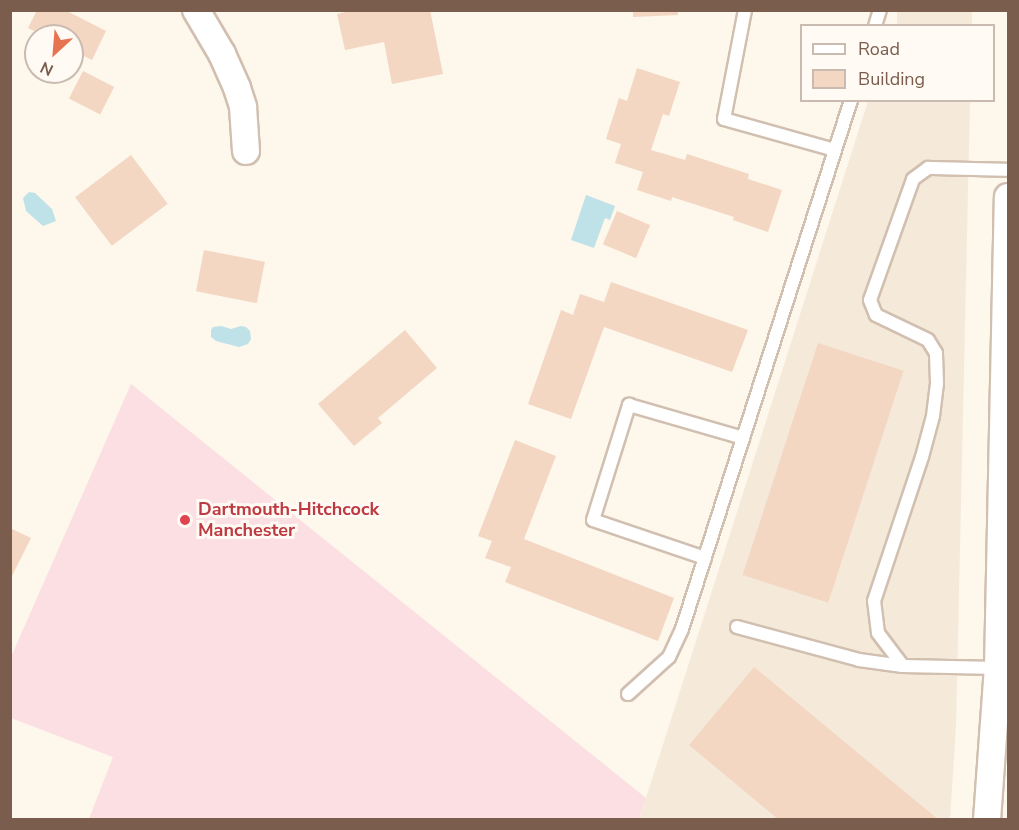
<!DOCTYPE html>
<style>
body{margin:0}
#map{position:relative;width:1019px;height:830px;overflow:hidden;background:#fdf7ec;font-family:"Nunito Sans",sans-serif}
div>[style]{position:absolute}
.residential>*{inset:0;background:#f5e9da;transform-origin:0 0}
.medical>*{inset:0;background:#fbdfe2}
.water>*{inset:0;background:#bfe2e8}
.building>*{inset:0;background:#f3d7c3;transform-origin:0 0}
.roads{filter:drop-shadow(2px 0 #d1bfb0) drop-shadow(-2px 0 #d1bfb0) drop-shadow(0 2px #d1bfb0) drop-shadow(0 -2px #d1bfb0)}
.service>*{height:12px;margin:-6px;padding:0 6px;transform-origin:6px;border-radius:6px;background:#fff}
.minor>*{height:26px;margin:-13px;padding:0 13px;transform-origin:13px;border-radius:13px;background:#fff}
.dots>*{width:16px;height:16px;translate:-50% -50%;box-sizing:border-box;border:3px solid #fffaf3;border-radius:50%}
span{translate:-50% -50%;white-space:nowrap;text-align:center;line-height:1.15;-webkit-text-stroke:6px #fffaf3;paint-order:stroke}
.health-label{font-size:18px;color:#be3a42;font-weight:700}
.left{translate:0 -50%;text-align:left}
.frame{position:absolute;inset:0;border:12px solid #7a5d4d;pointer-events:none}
.legend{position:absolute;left:800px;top:24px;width:195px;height:78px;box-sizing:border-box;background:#fffaf3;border:2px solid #cabbb1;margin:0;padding:8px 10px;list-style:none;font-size:18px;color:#7a5d4d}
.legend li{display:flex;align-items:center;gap:12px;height:30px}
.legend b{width:30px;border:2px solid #cabbb1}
.north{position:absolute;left:24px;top:24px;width:60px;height:60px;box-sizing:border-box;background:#fffaf3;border:2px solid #cabbb1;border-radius:50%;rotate:206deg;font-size:16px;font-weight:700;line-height:24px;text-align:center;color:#7a5d4d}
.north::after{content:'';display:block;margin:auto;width:21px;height:27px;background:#e77451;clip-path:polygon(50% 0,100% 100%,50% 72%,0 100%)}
</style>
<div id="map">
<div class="residential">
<div style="left:897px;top:11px;width:75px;height:15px"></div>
<div style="clip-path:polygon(868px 101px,970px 101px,956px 725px,950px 819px,639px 820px)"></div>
</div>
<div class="medical">
<div style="clip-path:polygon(131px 384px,646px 798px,639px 819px,89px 819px,113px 757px,11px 718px,11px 657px)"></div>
</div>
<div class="water">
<div style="clip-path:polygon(29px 192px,35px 193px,52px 209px,56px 221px,43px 226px,26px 211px,23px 198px)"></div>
<div style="clip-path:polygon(586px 195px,615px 206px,610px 220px,605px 218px,594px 248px,571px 240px)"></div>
<div style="clip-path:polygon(221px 326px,231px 329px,241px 326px,246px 327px,250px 331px,251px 339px,248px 344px,239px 347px,216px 341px,211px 337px,211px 330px,213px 327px)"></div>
</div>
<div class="building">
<div style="clip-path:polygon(37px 10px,65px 10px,106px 31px,92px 60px,72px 50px,72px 36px,44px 36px,28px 28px)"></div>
<div style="clip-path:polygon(355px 10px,430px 10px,443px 74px,392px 84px,384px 42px,345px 50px,337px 14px)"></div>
<div style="clip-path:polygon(633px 10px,678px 10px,678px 15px,633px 17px)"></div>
<div style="clip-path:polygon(637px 68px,680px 82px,669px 116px,663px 114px,651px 150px,685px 160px,687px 154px,749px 174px,748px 179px,782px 190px,768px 232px,733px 220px,734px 217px,672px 197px,671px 201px,637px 190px,643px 172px,615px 163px,621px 144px,606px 139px,619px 98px,627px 101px)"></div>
<div style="left:83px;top:71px;width:35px;height:31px;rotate:27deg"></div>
<div style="left:131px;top:155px;width:61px;height:70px;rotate:53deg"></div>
<div style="left:617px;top:211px;width:36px;height:36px;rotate:23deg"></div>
<div style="left:204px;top:250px;width:62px;height:42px;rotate:11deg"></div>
<div style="clip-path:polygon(611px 282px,748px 330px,732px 372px,604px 327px,571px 419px,528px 404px,561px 310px,573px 315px,580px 294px,604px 302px)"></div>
<div style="clip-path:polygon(405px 330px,437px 368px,378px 418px,382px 423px,354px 446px,318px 404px)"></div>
<div style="left:818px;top:343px;width:90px;height:244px;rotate:18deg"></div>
<div style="clip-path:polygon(515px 440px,556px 456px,524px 539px,674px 598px,658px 641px,505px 582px,511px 567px,485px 558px,492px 541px,478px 536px)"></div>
<div style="clip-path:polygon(10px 528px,31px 538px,10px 580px)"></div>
<div style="clip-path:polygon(754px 667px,939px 820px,779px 820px,689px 745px)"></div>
</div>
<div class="roads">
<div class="service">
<div style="left:745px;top:10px;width:111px;rotate:100.9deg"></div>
<div style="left:724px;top:119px;width:115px;rotate:15.6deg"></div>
<div style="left:875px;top:26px;width:17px;rotate:-73deg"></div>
<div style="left:705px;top:558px;width:118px;rotate:-161.3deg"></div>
<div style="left:593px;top:520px;width:121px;rotate:-72.6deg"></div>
<div style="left:629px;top:405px;width:119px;rotate:16.1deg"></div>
<div style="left:737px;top:627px;width:126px;rotate:15.1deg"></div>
<div style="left:859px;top:660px;width:44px;rotate:7.8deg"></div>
<div style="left:998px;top:668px;width:95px;rotate:-178.8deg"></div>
<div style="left:903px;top:666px;width:41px;rotate:-127.1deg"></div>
<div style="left:878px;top:633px;width:32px;rotate:-97deg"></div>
<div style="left:874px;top:601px;width:152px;rotate:-71.6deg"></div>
<div style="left:922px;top:457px;width:42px;rotate:-75deg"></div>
<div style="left:933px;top:416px;width:33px;rotate:-83deg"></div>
<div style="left:937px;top:383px;width:30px;rotate:-92deg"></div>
<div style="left:936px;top:353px;width:15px;rotate:-122deg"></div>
<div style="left:928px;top:340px;width:58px;rotate:-154.3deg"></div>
<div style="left:876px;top:315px;width:16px;rotate:-112deg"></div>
<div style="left:870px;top:300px;width:128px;rotate:-70.4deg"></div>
<div style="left:913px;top:179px;width:19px;rotate:-36deg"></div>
<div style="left:928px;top:168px;width:80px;rotate:1.4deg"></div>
<div style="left:628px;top:694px;width:55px;rotate:-42.1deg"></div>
<div style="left:669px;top:657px;width:31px;rotate:-65deg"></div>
<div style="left:682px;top:629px;width:555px;rotate:-72.28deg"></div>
</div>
<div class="minor">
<div style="left:196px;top:10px;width:51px;rotate:59.4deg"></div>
<div style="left:222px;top:54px;width:37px;rotate:66deg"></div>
<div style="left:237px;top:88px;width:20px;rotate:72deg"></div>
<div style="left:243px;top:107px;width:44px;rotate:86.1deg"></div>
<div style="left:987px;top:820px;width:152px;rotate:-85.9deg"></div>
<div style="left:998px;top:668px;width:471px;rotate:-88.8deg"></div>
</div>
</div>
<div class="dots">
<div style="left:185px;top:520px;background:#e0444e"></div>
</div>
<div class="health-label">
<span class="left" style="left:198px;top:520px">Dartmouth-Hitchcock<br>Manchester</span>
</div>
<div class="frame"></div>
<ul class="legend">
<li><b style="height:8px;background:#fff"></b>Road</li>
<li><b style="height:16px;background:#f3d7c3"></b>Building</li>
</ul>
<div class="north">N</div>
</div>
